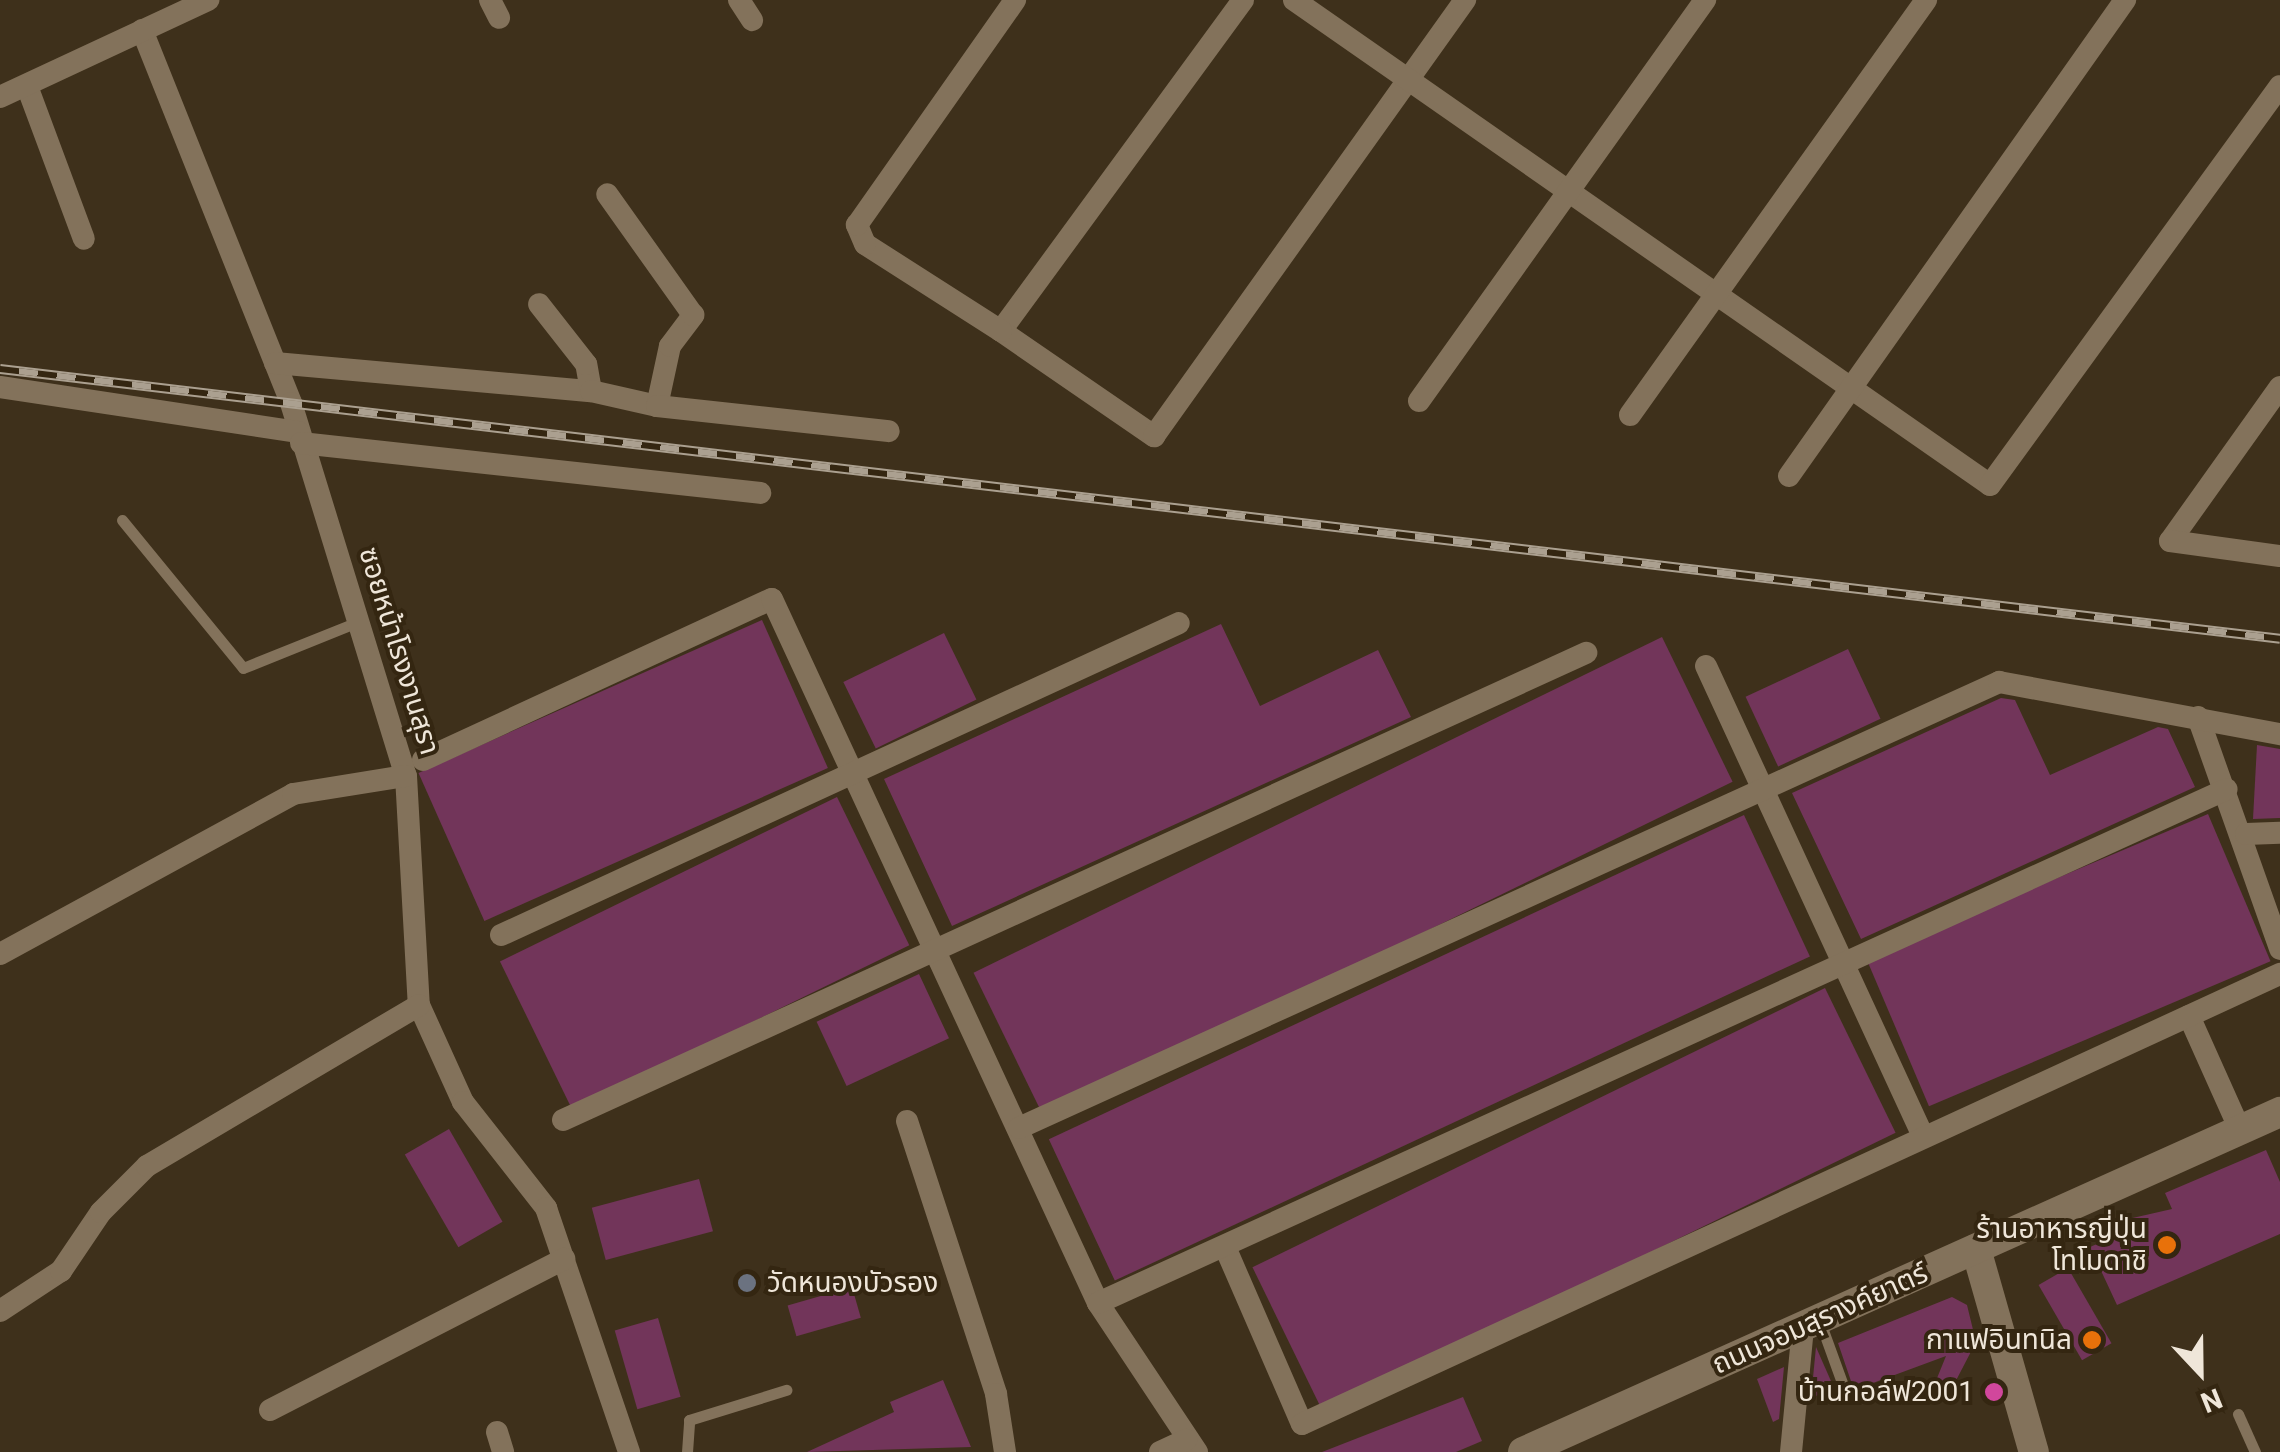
<!DOCTYPE html>
<meta charset="utf-8">
<style>
body{margin:0}
#map{position:relative;width:2280px;height:1452px;overflow:hidden;background:#3e301b;font-family:Roboto,"Noto Sans Thai",sans-serif}
div>[style]{position:absolute}
.building>*{inset:0;background:#72355a;transform-origin:0 0}
.lane>*{height:11px;margin:-5.5px;padding:0 5.5px;transform-origin:5.5px;border-radius:5.5px;background:#83725b}
.street>*{height:22px;margin:-11px;padding:0 11px;transform-origin:11px;border-radius:11px;background:#83725b}
.secondary>*{height:30px;margin:-15px;padding:0 15px;transform-origin:15px;border-radius:15px;background:#83725b}
.rail>*{height:10px;margin-top:-5px;transform-origin:0;background:repeating-linear-gradient(90deg,#342611 0 19px,#aba090 0 38px);box-sizing:border-box;border-block:2px solid #aba090}
.dots>*{width:28px;height:28px;translate:-50% -50%;box-sizing:border-box;border:5px solid #342611;border-radius:50%}
span{translate:-50% -50%;white-space:nowrap;text-align:center;line-height:1.15;-webkit-text-stroke:8px #342611;paint-order:stroke}
.street-label{font-size:28px;color:#efe6d9}
.poi-label{font-size:28px;color:#efe6d9}
.right{translate:-100% -50%;text-align:right}
.left{translate:0 -50%;text-align:left}
.north{position:absolute;left:2150px;top:1322px;width:100px;height:100px;-webkit-text-stroke:8px #342611;paint-order:stroke;rotate:158deg;font-size:28px;font-weight:700;line-height:40px;text-align:center;color:#efe6d9}
.north::after{content:'';display:block;margin:auto;width:35px;height:45px;background:#efe6d9;clip-path:polygon(50% 0,100% 100%,50% 72%,0 100%)}
</style>
<div id="map">
<div class="building">
<div style="left:762px;top:620px;width:162px;height:376px;rotate:66deg"></div>
<div style="clip-path:polygon(1221px 624px,1260px 706px,1378px 650px,1411px 717px,952px 926px,884px 779px)"></div>
<div style="left:944px;top:633px;width:74px;height:112px;rotate:64deg"></div>
<div style="left:1662px;top:637px;width:161px;height:766px;rotate:64deg"></div>
<div style="left:1848px;top:649px;width:77px;height:113px;rotate:65deg"></div>
<div style="clip-path:polygon(2001px 698px,2015px 700px,2050px 775px,2158px 727px,2168px 729px,2195px 787px,1861px 939px,1792px 793px)"></div>
<div style="clip-path:polygon(2257px 745px,2280px 749px,2280px 818px,2253px 819px)"></div>
<div style="left:837px;top:797px;width:165px;height:375px;rotate:64deg"></div>
<div style="left:2208px;top:814px;width:160px;height:371px;rotate:67deg"></div>
<div style="left:1744px;top:815px;width:156px;height:767px;rotate:65deg"></div>
<div style="left:919px;top:974px;width:71px;height:113px;rotate:65deg"></div>
<div style="left:1825px;top:988px;width:161px;height:637px;rotate:64deg"></div>
<div style="left:449px;top:1129px;width:107px;height:51px;rotate:60deg"></div>
<div style="clip-path:polygon(2266px 1150px,2280px 1182px,2280px 1234px,2117px 1305px,2090px 1247px,2120px 1234px,2115px 1222px,2172px 1209px,2165px 1193px)"></div>
<div style="left:699px;top:1179px;width:54px;height:111px;rotate:75deg"></div>
<div style="left:2068px;top:1268px;width:87px;height:34px;rotate:60deg"></div>
<div style="left:852px;top:1287px;width:32px;height:67px;rotate:74deg"></div>
<div style="clip-path:polygon(1952px 1297px,1967px 1305px,1976px 1342px,1949px 1394px,1933px 1388px,1946px 1356px,1854px 1390px,1838px 1343px)"></div>
<div style="left:658px;top:1318px;width:82px;height:45px;rotate:74deg"></div>
<div style="clip-path:polygon(1816px 1347px,1834px 1388px,1811px 1398px)"></div>
<div style="clip-path:polygon(1784px 1367px,1779px 1419px,1773px 1422px,1757px 1379px)"></div>
<div style="clip-path:polygon(943px 1380px,971px 1447px,807px 1452px,894px 1412px,890px 1402px)"></div>
<div style="clip-path:polygon(1463px 1397px,1482px 1441px,1456px 1452px,1322px 1452px)"></div>
</div>
<div class="lane">
<div style="left:122px;top:520px;width:191px;rotate:50.7deg"></div>
<div style="left:243px;top:668px;width:126px;rotate:-21.9deg"></div>
<div style="left:1819px;top:1319px;width:77px;rotate:70.1deg"></div>
<div style="left:2238px;top:1414px;width:42px;rotate:65.9deg"></div>
<div style="left:687px;top:1452px;width:32px;rotate:-86deg"></div>
<div style="left:689px;top:1420px;width:102px;rotate:-17.2deg"></div>
</div>
<div class="street">
<div style="left:490px;top:0;width:20px;rotate:63deg"></div>
<div style="left:739px;top:0;width:24px;rotate:57deg"></div>
<div style="left:1243px;top:0;width:410px;rotate:126.2deg"></div>
<div style="left:1001px;top:331px;width:186px;rotate:34.5deg"></div>
<div style="left:1154px;top:436px;width:536px;rotate:-54.5deg"></div>
<div style="left:1294px;top:0;width:848px;rotate:34.87deg"></div>
<div style="left:1990px;top:485px;width:493px;rotate:-54deg"></div>
<div style="left:142px;top:30px;width:402px;rotate:68.2deg"></div>
<div style="left:291px;top:403px;width:390px;rotate:72.9deg"></div>
<div style="left:406px;top:776px;width:229px;rotate:86.8deg"></div>
<div style="left:419px;top:1005px;width:107px;rotate:65.6deg"></div>
<div style="left:463px;top:1102px;width:135px;rotate:51.9deg"></div>
<div style="left:546px;top:1208px;width:258px;rotate:71.2deg"></div>
<div style="left:27px;top:86px;width:163px;rotate:69.6deg"></div>
<div style="left:0;top:97px;width:230px;rotate:-25deg"></div>
<div style="left:1001px;top:331px;width:161px;rotate:-147.4deg"></div>
<div style="left:865px;top:244px;width:21px;rotate:-113deg"></div>
<div style="left:857px;top:225px;width:275px;rotate:-54.9deg"></div>
<div style="left:275px;top:363px;width:317px;rotate:5.1deg"></div>
<div style="left:591px;top:391px;width:27px;rotate:-100deg"></div>
<div style="left:586px;top:364px;width:76px;rotate:-128.1deg"></div>
<div style="left:0;top:387px;width:302px;rotate:8.6deg"></div>
<div style="left:2280px;top:387px;width:189px;rotate:125.5deg"></div>
<div style="left:2170px;top:541px;width:111px;rotate:7.8deg"></div>
<div style="left:591px;top:391px;width:68px;rotate:12.8deg"></div>
<div style="left:657px;top:406px;width:61px;rotate:-77.8deg"></div>
<div style="left:670px;top:346px;width:39px;rotate:-53deg"></div>
<div style="left:693px;top:315px;width:148px;rotate:-125.4deg"></div>
<div style="left:1419px;top:401px;width:493px;rotate:-54.5deg"></div>
<div style="left:657px;top:406px;width:233px;rotate:6.2deg"></div>
<div style="left:1630px;top:415px;width:510px;rotate:-54.5deg"></div>
<div style="left:301px;top:443px;width:462px;rotate:6.2deg"></div>
<div style="left:1789px;top:476px;width:583px;rotate:-54.78deg"></div>
<div style="left:1706px;top:666px;width:518px;rotate:65.22deg"></div>
<div style="left:2198px;top:717px;width:246px;rotate:70.5deg"></div>
<div style="left:423px;top:760px;width:384px;rotate:-24.8deg"></div>
<div style="left:772px;top:599px;width:776px;rotate:65.15deg"></div>
<div style="left:1098px;top:1303px;width:179px;rotate:56.4deg"></div>
<div style="left:2246px;top:834px;width:34px;rotate:-2deg"></div>
<div style="left:501px;top:935px;width:746px;rotate:-24.71deg"></div>
<div style="left:0;top:954px;width:334px;rotate:-28.6deg"></div>
<div style="left:293px;top:794px;width:114px;rotate:-9.1deg"></div>
<div style="left:2189px;top:1016px;width:125px;rotate:65.9deg"></div>
<div style="left:563px;top:1120px;width:1125px;rotate:-24.54deg"></div>
<div style="left:907px;top:1121px;width:287px;rotate:71.9deg"></div>
<div style="left:996px;top:1394px;width:59px;rotate:81.2deg"></div>
<div style="left:1019px;top:1128px;width:1077px;rotate:-24.47deg"></div>
<div style="left:1999px;top:682px;width:286px;rotate:10.5deg"></div>
<div style="left:1225px;top:1247px;width:193px;rotate:66.5deg"></div>
<div style="left:1302px;top:1424px;width:1077px;rotate:-24.71deg"></div>
<div style="left:1098px;top:1303px;width:1240px;rotate:-24.48deg"></div>
<div style="left:0;top:1311px;width:73px;rotate:-33.3deg"></div>
<div style="left:61px;top:1271px;width:71px;rotate:-55.9deg"></div>
<div style="left:101px;top:1212px;width:65px;rotate:-45deg"></div>
<div style="left:147px;top:1166px;width:316px;rotate:-30.6deg"></div>
<div style="left:270px;top:1410px;width:331px;rotate:-27.2deg"></div>
<div style="left:497px;top:1432px;width:21px;rotate:73deg"></div>
<div style="left:1160px;top:1452px;width:29px;rotate:-25deg"></div>
<div style="left:1791px;top:1452px;width:126px;rotate:-84.5deg"></div>
</div>
<div class="secondary">
<div style="left:1976px;top:1249px;width:211px;rotate:74.1deg"></div>
<div style="left:1523px;top:1452px;width:830px;rotate:-24.19deg"></div>
</div>
<div class="rail">
<div style="left:0;top:369px;width:2296px;rotate:6.75deg"></div>
</div>
<div class="dots">
<div style="left:2167px;top:1245px;background:#e8710a"></div>
<div style="left:747px;top:1283px;background:#6b7280"></div>
<div style="left:2092px;top:1340px;background:#e8710a"></div>
<div style="left:1994px;top:1392px;background:#d1479c"></div>
</div>
<div class="street-label">
<span style="left:399px;top:651px;rotate:73deg">ซอยหน้าโรงงานสุรา</span>
<span style="left:1820px;top:1319px;rotate:-24deg">ถนนจอมสุรางค์ยาตร์</span>
</div>
<div class="poi-label">
<span class="right" style="left:2147px;top:1245px">ร้านอาหารญี่ปุ่น<br>โทโมดาชิ</span>
<span class="left" style="left:767px;top:1283px">วัดหนองบัวรอง</span>
<span class="right" style="left:2072px;top:1340px">กาแฟอินทนิล</span>
<span class="right" style="left:1974px;top:1392px">บ้านกอล์ฟ2001</span>
</div>
<div class="north">N</div>
</div>
